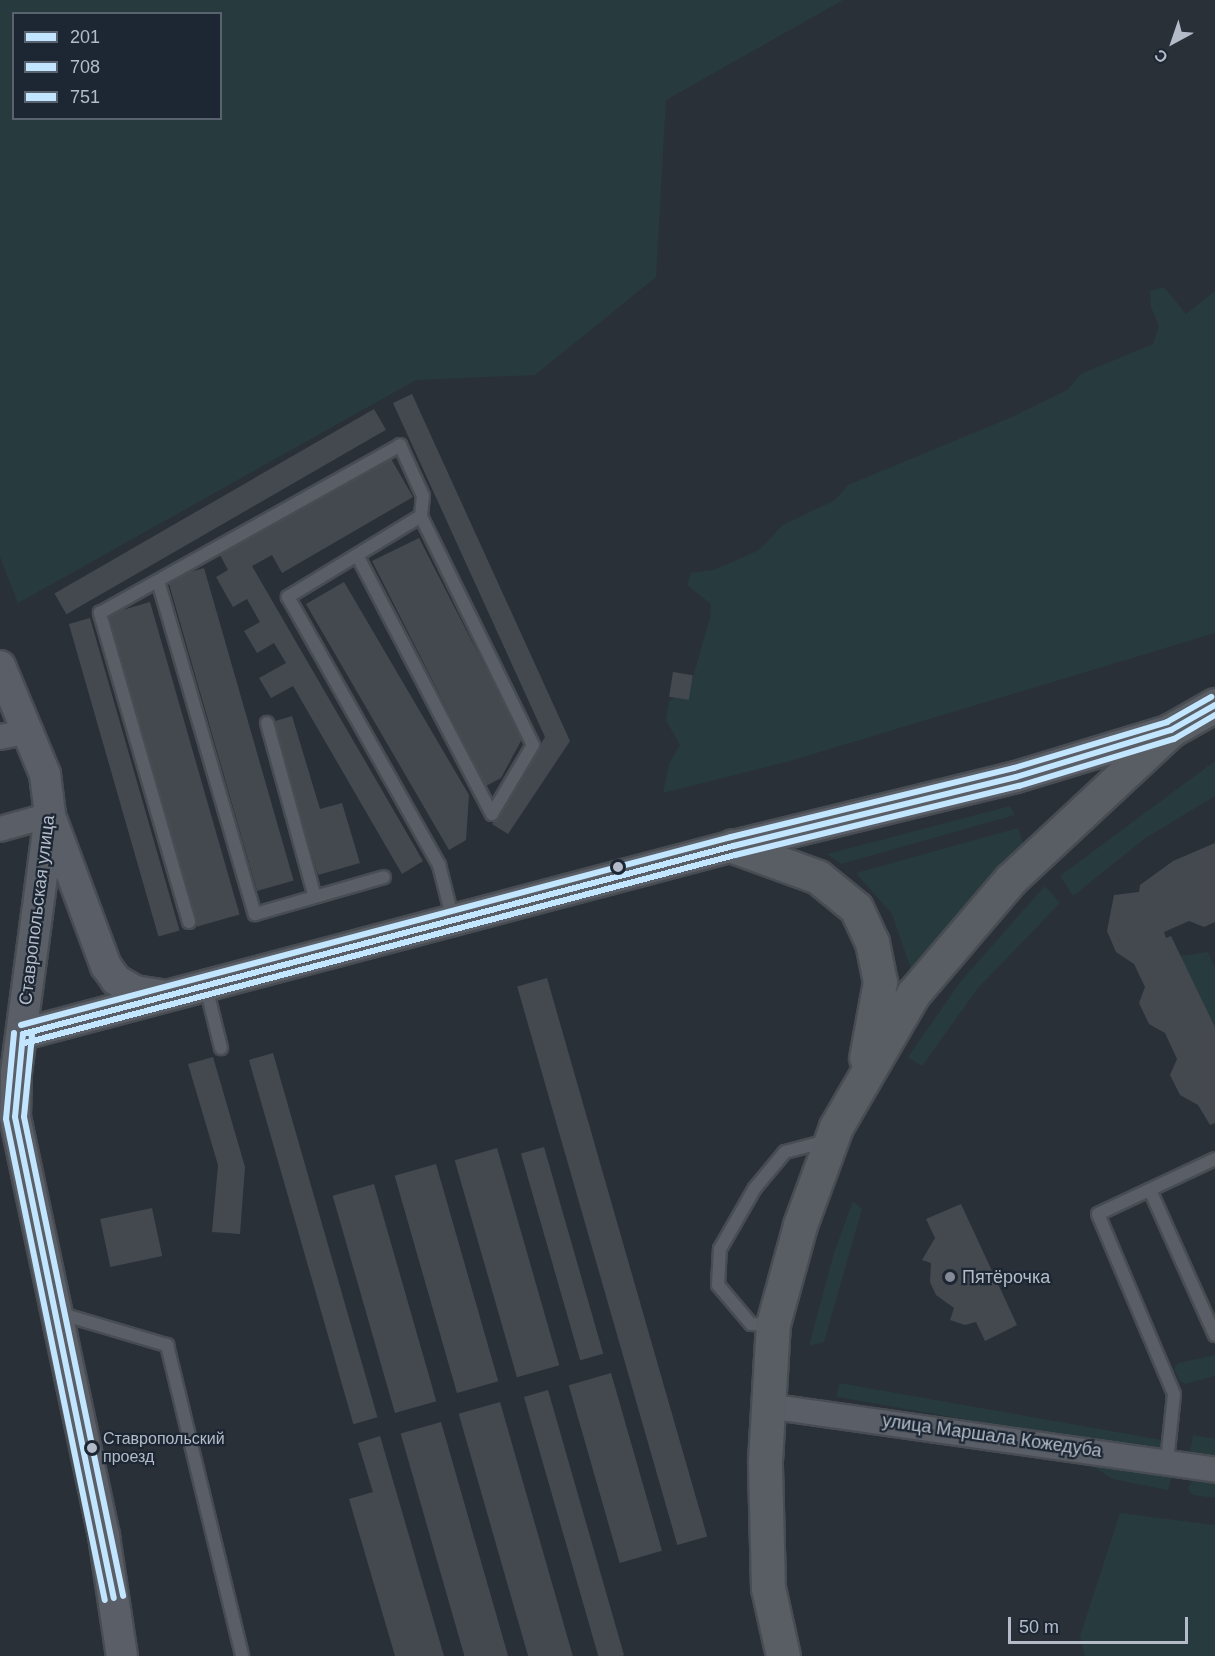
<!DOCTYPE html>
<meta charset="utf-8">
<style>
body{margin:0}
#map{position:relative;width:1215px;height:1656px;overflow:hidden;background:#2a3038;font-family:Arial,sans-serif}
div>[style]{position:absolute}
.green>*{inset:0;background:#273a3e;transform-origin:0 0}
.building>*{inset:0;background:#444950;transform-origin:0 0}
.roads{filter:drop-shadow(2px 0 #484c53) drop-shadow(-2px 0 #484c53) drop-shadow(0 2px #484c53) drop-shadow(0 -2px #484c53)}
.service>*{height:12px;margin:-6px;padding:0 6px;transform-origin:6px;border-radius:6px;background:#5a5e66}
.minor>*{height:24px;margin:-12px;padding:0 12px;transform-origin:12px;border-radius:12px;background:#5a5e66}
.tertiary>*{height:30px;margin:-15px;padding:0 15px;transform-origin:15px;border-radius:15px;background:#5a5e66}
.secondary>*{height:33px;margin:-16.5px;padding:0 16.5px;transform-origin:16.5px;border-radius:16.5px;background:#595d64}
.bus-1>*{height:6px;margin:-3px;padding:0 3px;transform-origin:3px;border-radius:3px;background:#c2e6ff}
.bus-2>*{height:6px;margin:-3px;padding:0 3px;transform-origin:3px;border-radius:3px;background:#c2e6ff}
.bus-3>*{height:6px;margin:-3px;padding:0 3px;transform-origin:3px;border-radius:3px;background:#c2e6ff}
.dots>*{width:16px;height:16px;translate:-50% -50%;box-sizing:border-box;border:3px solid #1d2633;border-radius:50%}
span{translate:-50% -50%;white-space:nowrap;text-align:center;line-height:1.15;-webkit-text-stroke:4.5px #1d2633;paint-order:stroke}
.bus-label{font-size:16px;color:#b4bcc9}
.left{translate:0 -50%;text-align:left}
.street-label{font-size:18px;color:#b4bcc9}
.poi-label{font-size:18px;color:#b4bcc9}
.legend{position:absolute;left:12px;top:12px;width:210px;height:108px;box-sizing:border-box;background:#1d2633;border:2px solid #59626f;margin:0;padding:8px 10px;list-style:none;font-size:18px;color:#b4bcc9}
.legend li{display:flex;align-items:center;gap:12px;height:30px}
.legend b{width:30px;border:2px solid #59626f}
.north{position:absolute;left:1143px;top:12px;width:60px;height:60px;-webkit-text-stroke:4px #1d2633;paint-order:stroke;rotate:220deg;font-size:16px;font-weight:700;line-height:24px;text-align:center;color:#b4bcc9}
.north::after{content:'';display:block;margin:auto;width:21px;height:27px;background:#b4bcc9;clip-path:polygon(50% 0,100% 100%,50% 72%,0 100%)}
.scale{position:absolute;left:1008px;top:1617px;width:180px;height:27px;box-sizing:border-box;border:3px solid #b4bcc9;border-top:0;padding-left:8px;font-size:18px;line-height:21px;white-space:nowrap;color:#b4bcc9;-webkit-text-stroke:4px #1d2633;paint-order:stroke}
</style>
<div id="map">
<div class="green">
<div style="clip-path:polygon(evenodd,0 0,843px 0,666px 100px,656px 277px,535px 375px,416px 380px,18px 603px,0 557px,0 0,14px 14px,220px 14px,220px 118px,14px 118px,14px 14px)"></div>
<div style="clip-path:polygon(1164px 287px,1186px 314px,1215px 291px,1215px 633px,790px 761px,663px 793px,669px 764px,680px 745px,666px 720px,669px 702px,692px 681px,710px 618px,711px 604px,687px 585px,691px 573px,714px 570px,759px 550px,783px 525px,835px 500px,848px 485px,1012px 417px,1067px 390px,1081px 374px,1153px 344px,1159px 326px,1151px 307px,1150px 291px)"></div>
<div style="clip-path:polygon(1215px 761px,1215px 796px,1144px 839px,1073px 896px,1060px 876px)"></div>
<div style="clip-path:polygon(1010px 806px,1015px 815px,841px 864px,827px 854px)"></div>
<div style="clip-path:polygon(1018px 828px,1023px 843px,913px 975px,892px 914px,856px 873px)"></div>
<div style="clip-path:polygon(1045px 886px,1060px 903px,978px 988px,922px 1066px,908px 1057px,961px 981px)"></div>
<div style="clip-path:polygon(1208px 952px,1215px 968px,1215px 1027px,1180px 956px)"></div>
<div style="clip-path:polygon(853px 1201px,862px 1209px,824px 1342px,809px 1346px,834px 1253px)"></div>
<div style="clip-path:polygon(1215px 1355px,1215px 1376px,1185px 1384px,1179px 1380px,1174px 1369px,1178px 1363px)"></div>
<div style="left:839px;top:1383px;width:328px;height:14px;rotate:10deg"></div>
<div style="clip-path:polygon(1193px 1435px,1215px 1439px,1215px 1457px,1190px 1452px)"></div>
<div style="clip-path:polygon(1082px 1460px,1171px 1477px,1168px 1490px,1113px 1479px)"></div>
<div style="clip-path:polygon(1194px 1477px,1215px 1481px,1215px 1498px,1193px 1495px,1188px 1489px)"></div>
<div style="clip-path:polygon(1120px 1513px,1215px 1525px,1215px 1656px,1085px 1656px,1080px 1636px)"></div>
</div>
<div class="building">
<div style="clip-path:polygon(412px 394px,570px 741px,508px 834px,492px 824px,545px 737px,393px 403px)"></div>
<div style="left:374px;top:409px;width:24px;height:369px;rotate:60deg"></div>
<div style="clip-path:polygon(390px 457px,413px 497px,282px 573px,272px 555px,252px 566px,423px 861px,402px 874px,293px 686px,271px 698px,259px 678px,286px 663px,274px 643px,257px 653px,244px 631px,260px 622px,247px 599px,233px 607px,216px 577px,228px 570px,220px 555px)"></div>
<div style="clip-path:polygon(419px 538px,522px 739px,501px 778px,486px 786px,372px 561px)"></div>
<div style="left:204px;top:568px;width:325px;height:38px;rotate:74deg"></div>
<div style="clip-path:polygon(344px 582px,469px 795px,466px 840px,449px 850px,306px 604px)"></div>
<div style="left:150px;top:602px;width:325px;height:44px;rotate:74deg"></div>
<div style="left:90px;top:618px;width:325px;height:22px;rotate:74deg"></div>
<div style="left:673px;top:672px;width:20px;height:25px;rotate:9deg"></div>
<div style="clip-path:polygon(292px 716px,320px 809px,342px 803px,360px 863px,318px 875px,272px 722px)"></div>
<div style="clip-path:polygon(1215px 843px,1215px 922px,1204px 927px,1189px 921px,1164px 932px,1166px 938px,1171px 936px,1215px 1027px,1215px 1123px,1210px 1125px,1198px 1105px,1180px 1095px,1170px 1075px,1177px 1059px,1165px 1033px,1149px 1024px,1139px 1003px,1145px 987px,1134px 964px,1116px 952px,1107px 931px,1114px 895px,1139px 892px,1140px 885px,1173px 861px)"></div>
<div style="left:547px;top:978px;width:581px;height:31px;rotate:74deg"></div>
<div style="left:273px;top:1053px;width:379px;height:25px;rotate:74deg"></div>
<div style="clip-path:polygon(213px 1057px,245px 1167px,240px 1234px,212px 1232px,218px 1165px,188px 1064px)"></div>
<div style="left:544px;top:1147px;width:215px;height:24px;rotate:74deg"></div>
<div style="left:497px;top:1148px;width:226px;height:44px;rotate:74deg"></div>
<div style="left:436px;top:1164px;width:226px;height:43px;rotate:74deg"></div>
<div style="left:374px;top:1184px;width:226px;height:43px;rotate:74deg"></div>
<div style="clip-path:polygon(961px 1204px,1017px 1325px,985px 1341px,976px 1322px,965px 1325px,950px 1320px,954px 1308px,936px 1295px,930px 1282px,931px 1263px,922px 1260px,935px 1238px,926px 1219px)"></div>
<div style="left:152px;top:1208px;width:49px;height:53px;rotate:78deg"></div>
<div style="left:611px;top:1373px;width:185px;height:44px;rotate:74deg"></div>
<div style="left:548px;top:1390px;width:276px;height:25px;rotate:74deg"></div>
<div style="left:500px;top:1402px;width:264px;height:43px;rotate:74deg"></div>
<div style="left:441px;top:1422px;width:243px;height:42px;rotate:74deg"></div>
<div style="clip-path:polygon(380px 1436px,444px 1656px,395px 1656px,349px 1499px,373px 1492px,358px 1443px)"></div>
</div>
<div class="roads">
<div class="service">
<div style="left:357px;top:555px;width:292px;rotate:62.5deg"></div>
<div style="left:492px;top:814px;width:80px;rotate:-59.3deg"></div>
<div style="left:533px;top:745px;width:255px;rotate:-116.1deg"></div>
<div style="left:158px;top:581px;width:347px;rotate:73.8deg"></div>
<div style="left:255px;top:914px;width:134px;rotate:-16deg"></div>
<div style="left:267px;top:723px;width:180px;rotate:74.6deg"></div>
<div style="left:189px;top:922px;width:322px;rotate:-106.1deg"></div>
<div style="left:100px;top:613px;width:344px;rotate:-29.2deg"></div>
<div style="left:400px;top:445px;width:56px;rotate:65.7deg"></div>
<div style="left:423px;top:496px;width:20px;rotate:96deg"></div>
<div style="left:421px;top:516px;width:156px;rotate:148.7deg"></div>
<div style="left:288px;top:597px;width:308px;rotate:60.6deg"></div>
<div style="left:439px;top:865px;width:57px;rotate:75.7deg"></div>
<div style="left:206px;top:987px;width:63px;rotate:76.2deg"></div>
<div style="left:1150px;top:1190px;width:159px;rotate:65.9deg"></div>
<div style="left:58px;top:1313px;width:114px;rotate:16.4deg"></div>
<div style="left:167px;top:1345px;width:320px;rotate:76.4deg"></div>
<div style="left:771px;top:1325px;width:20px;rotate:-177deg"></div>
<div style="left:751px;top:1324px;width:51px;rotate:-130.2deg"></div>
<div style="left:718px;top:1285px;width:36px;rotate:-87deg"></div>
<div style="left:720px;top:1249px;width:70px;rotate:-60.2deg"></div>
<div style="left:755px;top:1188px;width:47px;rotate:-50.2deg"></div>
<div style="left:785px;top:1152px;width:43px;rotate:-14.7deg"></div>
<div style="left:1167px;top:1461px;width:67px;rotate:-84deg"></div>
<div style="left:1174px;top:1394px;width:195px;rotate:-112.9deg"></div>
<div style="left:1098px;top:1214px;width:129px;rotate:-25.2deg"></div>
</div>
<div class="minor">
<div style="left:0;top:737px;width:31px;rotate:-11deg"></div>
<div style="left:0;top:829px;width:52px;rotate:-15.6deg"></div>
<div style="left:768px;top:1406px;width:452px;rotate:8.1deg"></div>
</div>
<div class="tertiary">
<div style="left:0;top:666px;width:117px;rotate:67.4deg"></div>
<div style="left:45px;top:774px;width:41px;rotate:83deg"></div>
<div style="left:50px;top:815px;width:260px;rotate:97.5deg"></div>
<div style="left:16px;top:1073px;width:44px;rotate:91.3deg"></div>
<div style="left:15px;top:1117px;width:428px;rotate:78deg"></div>
<div style="left:104px;top:1536px;width:121px;rotate:81.5deg"></div>
<div style="left:52px;top:821px;width:155px;rotate:69.6deg"></div>
<div style="left:106px;top:966px;width:17px;rotate:54deg"></div>
<div style="left:116px;top:980px;width:22px;rotate:30deg"></div>
<div style="left:135px;top:991px;width:31px;rotate:9deg"></div>
<div style="left:23px;top:1034px;width:734px;rotate:-14.83deg"></div>
<div style="left:733px;top:846px;width:291px;rotate:-13.7deg"></div>
<div style="left:1016px;top:777px;width:162px;rotate:-16.9deg"></div>
</div>
<div class="secondary">
<div style="left:733px;top:846px;width:90px;rotate:20deg"></div>
<div style="left:818px;top:877px;width:49px;rotate:39.2deg"></div>
<div style="left:856px;top:908px;width:38px;rotate:65deg"></div>
<div style="left:872px;top:942px;width:41px;rotate:78.7deg"></div>
<div style="left:880px;top:982px;width:77px;rotate:100.4deg"></div>
<div style="left:783px;top:1656px;width:70px;rotate:-102.4deg"></div>
<div style="left:768px;top:1588px;width:127px;rotate:-91.4deg"></div>
<div style="left:765px;top:1461px;width:137px;rotate:-86.7deg"></div>
<div style="left:773px;top:1324px;width:103px;rotate:-74.7deg"></div>
<div style="left:800px;top:1225px;width:104px;rotate:-69.8deg"></div>
<div style="left:836px;top:1127px;width:154px;rotate:-59.9deg"></div>
<div style="left:913px;top:994px;width:150px;rotate:-49.6deg"></div>
<div style="left:1010px;top:880px;width:220px;rotate:-43deg"></div>
<div style="left:1171px;top:730px;width:51px;rotate:-29.6deg"></div>
</div>
</div>
<div class="bus-1">
<div style="left:23px;top:1034px;width:734px;rotate:-14.83deg"></div>
<div style="left:733px;top:846px;width:291px;rotate:-13.7deg"></div>
<div style="left:1016px;top:777px;width:162px;rotate:-16.9deg"></div>
<div style="left:1171px;top:730px;width:51px;rotate:-29.6deg"></div>
<div style="left:23px;top:1034px;width:83px;rotate:95.5deg"></div>
<div style="left:15px;top:1117px;width:491px;rotate:78.4deg"></div>
</div>
<div class="bus-2">
<div style="left:14px;top:1033px;width:86px;rotate:95.3deg"></div>
<div style="left:6px;top:1119px;width:491px;rotate:78.4deg"></div>
<div style="left:25px;top:1043px;width:734px;rotate:-14.83deg"></div>
<div style="left:735px;top:855px;width:292px;rotate:-13.7deg"></div>
<div style="left:1019px;top:786px;width:162px;rotate:-16.9deg"></div>
<div style="left:1174px;top:739px;width:48px;rotate:-30.3deg"></div>
</div>
<div class="bus-3">
<div style="left:21px;top:1025px;width:734px;rotate:-14.83deg"></div>
<div style="left:731px;top:837px;width:291px;rotate:-13.7deg"></div>
<div style="left:1014px;top:768px;width:160px;rotate:-16.7deg"></div>
<div style="left:1167px;top:722px;width:51px;rotate:-29.6deg"></div>
<div style="left:32px;top:1035px;width:82px;rotate:95.6deg"></div>
<div style="left:24px;top:1117px;width:489px;rotate:78.3deg"></div>
</div>
<div class="dots">
<div style="left:618px;top:867px;background:#b4bcc9"></div>
<div style="left:950px;top:1277px;background:#848b96"></div>
<div style="left:92px;top:1448px;background:#b4bcc9"></div>
</div>
<div class="bus-label">
<span class="left" style="left:103px;top:1448px">Ставропольский<br>проезд</span>
</div>
<div class="street-label">
<span style="left:37px;top:910px;rotate:-83deg">Ставропольская улица</span>
<span style="left:992px;top:1436px;rotate:8deg">улица Маршала Кожедуба</span>
</div>
<div class="poi-label">
<span class="left" style="left:962px;top:1277px">Пятёрочка</span>
</div>
<ul class="legend">
<li><b style="height:8px;background:#c2e6ff"></b>201</li>
<li><b style="height:8px;background:#c2e6ff"></b>708</li>
<li><b style="height:8px;background:#c2e6ff"></b>751</li>
</ul>
<div class="north">С</div>
<div class="scale">50 m</div>
</div>
